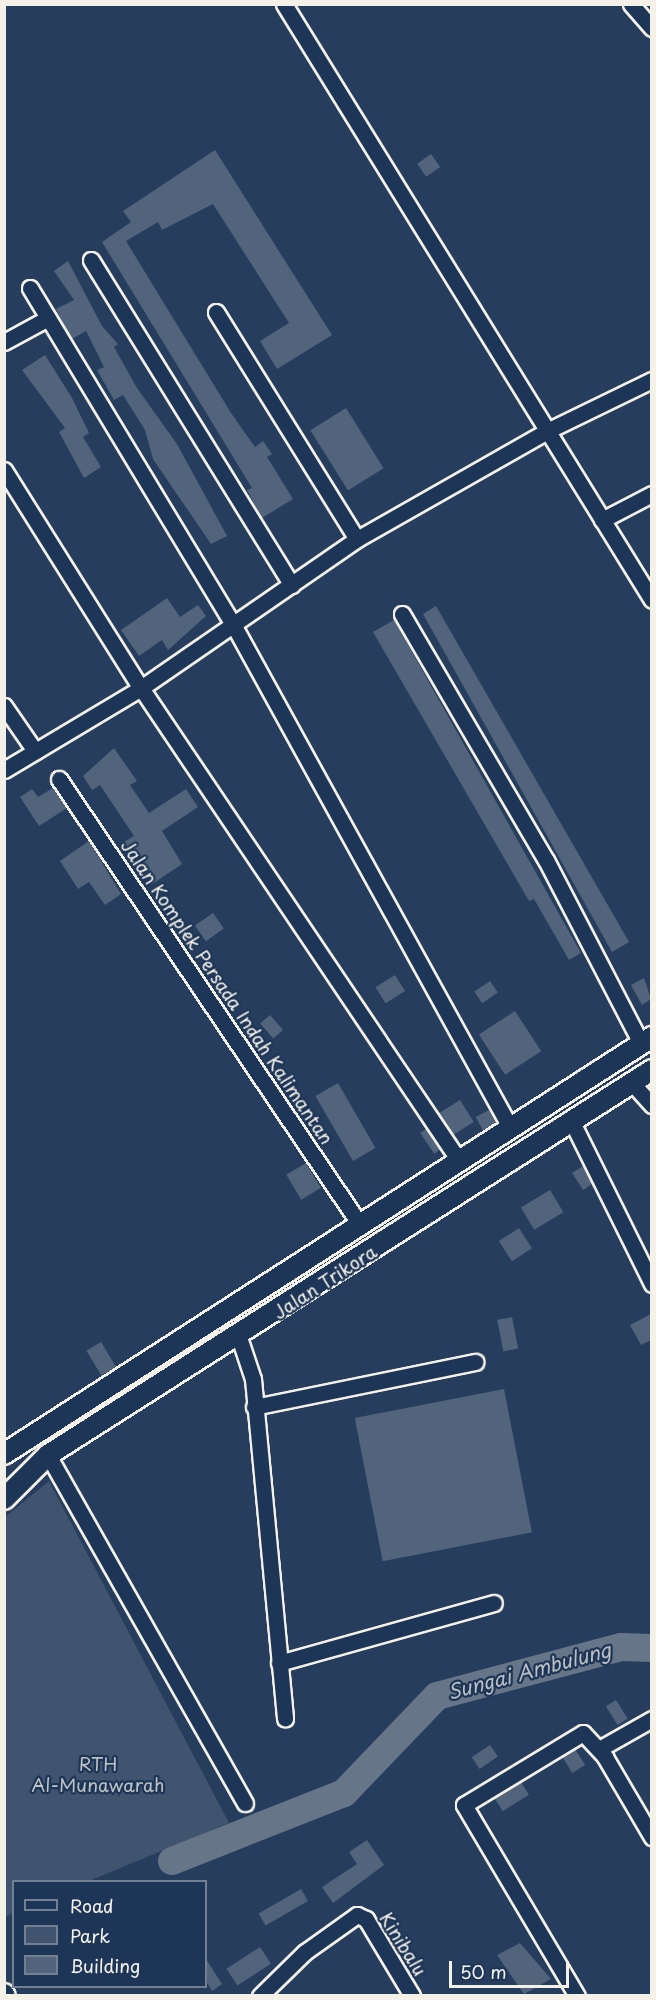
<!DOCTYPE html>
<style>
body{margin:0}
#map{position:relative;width:656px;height:2000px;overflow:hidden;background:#263d5d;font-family:"Playpen Sans",sans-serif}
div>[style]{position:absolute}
.green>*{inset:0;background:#40546f}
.river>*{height:28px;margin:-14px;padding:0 14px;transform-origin:14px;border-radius:14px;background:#677588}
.building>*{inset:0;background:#52647b;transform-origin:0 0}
.roads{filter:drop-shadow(2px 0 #f4f1e8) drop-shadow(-2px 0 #f4f1e8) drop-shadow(0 2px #f4f1e8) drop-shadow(0 -2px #f4f1e8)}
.minor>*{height:15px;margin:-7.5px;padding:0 7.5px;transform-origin:7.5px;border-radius:7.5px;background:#1d3557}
.major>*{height:20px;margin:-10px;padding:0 10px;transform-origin:10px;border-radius:10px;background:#1d3557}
span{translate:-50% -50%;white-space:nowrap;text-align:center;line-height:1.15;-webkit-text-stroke:4.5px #1d3557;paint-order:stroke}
.street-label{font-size:18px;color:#f4f1e8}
.park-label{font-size:18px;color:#bec2c4}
.water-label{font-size:20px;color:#bcbfc2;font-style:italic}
.frame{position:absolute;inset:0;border:6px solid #f4f1e8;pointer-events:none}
.legend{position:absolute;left:12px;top:1880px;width:195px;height:108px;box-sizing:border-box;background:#1d3557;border:2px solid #738091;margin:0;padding:8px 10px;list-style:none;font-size:18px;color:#f4f1e8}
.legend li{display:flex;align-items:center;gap:12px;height:30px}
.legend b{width:30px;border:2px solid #738091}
.scale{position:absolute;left:449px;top:1961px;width:120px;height:27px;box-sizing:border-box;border:3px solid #f4f1e8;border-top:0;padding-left:8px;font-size:18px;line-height:21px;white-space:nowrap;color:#f4f1e8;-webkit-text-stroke:4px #1d3557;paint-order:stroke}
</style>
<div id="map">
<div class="green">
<div style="clip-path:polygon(49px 1481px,229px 1823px,89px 1881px,14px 1882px,13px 1913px,5px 1917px,5px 1517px)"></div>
</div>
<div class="river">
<div style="left:172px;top:1861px;width:185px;rotate:-21.6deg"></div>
<div style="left:344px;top:1793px;width:134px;rotate:-46.2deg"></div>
<div style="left:437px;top:1696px;width:190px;rotate:-14.9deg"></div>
<div style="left:621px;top:1647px;width:31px;rotate:2deg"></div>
</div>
<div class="building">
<div style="clip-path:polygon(215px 150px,332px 335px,277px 369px,260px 341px,289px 323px,213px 204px,162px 230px,158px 222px,126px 241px,231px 413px,255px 447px,263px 441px,272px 454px,267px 457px,293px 499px,262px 518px,247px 490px,252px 488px,102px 242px,131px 222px,123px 211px)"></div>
<div style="left:431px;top:154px;width:16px;height:17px;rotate:55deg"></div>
<div style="clip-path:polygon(68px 261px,102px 326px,118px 344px,114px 347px,137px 388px,177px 444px,227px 536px,211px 544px,153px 459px,145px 430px,123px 395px,114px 400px,97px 370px,104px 367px,86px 331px,72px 339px,65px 328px,56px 309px,74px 300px,54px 271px)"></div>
<div style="clip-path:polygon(45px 355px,72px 398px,89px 433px,83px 437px,101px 467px,84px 478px,59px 432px,65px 428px,22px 370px)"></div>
<div style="left:346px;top:408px;width:71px;height:42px;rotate:58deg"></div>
<div style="clip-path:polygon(167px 598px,180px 617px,198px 605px,206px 616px,168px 650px,162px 640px,139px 656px,121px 630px)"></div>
<div style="clip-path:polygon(436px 606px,629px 942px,612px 952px,423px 614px)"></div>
<div style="clip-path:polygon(394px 620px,581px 953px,569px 960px,534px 899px,529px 901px,373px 632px)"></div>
<div style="clip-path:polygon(114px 748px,137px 781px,130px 785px,149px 813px,186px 789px,198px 807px,162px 831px,182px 864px,151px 885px,124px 842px,134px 836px,100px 785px,92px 790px,83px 776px)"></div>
<div style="clip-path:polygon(53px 788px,67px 808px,39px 826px,20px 797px,32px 789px,38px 797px)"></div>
<div style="clip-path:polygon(89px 841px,121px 894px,105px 905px,89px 882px,78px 889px,60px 861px)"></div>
<div style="left:213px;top:913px;width:19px;height:22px;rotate:55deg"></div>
<div style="left:395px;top:975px;width:19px;height:23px;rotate:58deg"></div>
<div style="clip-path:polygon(644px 978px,651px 999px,642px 1005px,631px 985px)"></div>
<div style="left:490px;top:981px;width:14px;height:19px;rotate:56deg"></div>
<div style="left:515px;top:1011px;width:48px;height:43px;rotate:57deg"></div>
<div style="left:270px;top:1015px;width:20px;height:13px;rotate:49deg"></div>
<div style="left:338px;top:1083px;width:75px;height:26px;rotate:60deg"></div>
<div style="left:460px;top:1100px;width:26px;height:25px;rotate:58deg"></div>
<div style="left:489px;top:1110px;width:15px;height:15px;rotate:62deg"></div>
<div style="left:426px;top:1129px;width:25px;height:7px;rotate:56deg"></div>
<div style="left:306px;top:1163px;width:29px;height:23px;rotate:59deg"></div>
<div style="clip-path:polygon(583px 1166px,592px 1184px,583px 1190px,572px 1173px)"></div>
<div style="left:550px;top:1190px;width:26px;height:34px;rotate:59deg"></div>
<div style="left:519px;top:1228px;width:24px;height:24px;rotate:57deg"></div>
<div style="clip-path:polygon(651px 1314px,651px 1340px,641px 1345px,630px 1325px)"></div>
<div style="left:512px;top:1317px;width:32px;height:15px;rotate:79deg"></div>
<div style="left:101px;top:1342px;width:29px;height:17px;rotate:59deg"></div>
<div style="left:504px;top:1389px;width:146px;height:152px;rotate:79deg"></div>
<div style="left:616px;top:1700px;width:22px;height:12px;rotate:58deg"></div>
<div style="left:490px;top:1745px;width:14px;height:22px;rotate:56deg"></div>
<div style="left:575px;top:1749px;width:19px;height:15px;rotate:58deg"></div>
<div style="left:521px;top:1782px;width:15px;height:31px;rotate:58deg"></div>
<div style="clip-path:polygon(367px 1840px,384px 1865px,333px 1903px,322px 1887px,357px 1864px,349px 1852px)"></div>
<div style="left:301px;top:1889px;width:14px;height:49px;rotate:60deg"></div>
<div style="clip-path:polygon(520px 1943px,551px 1979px,524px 1994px,497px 1955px)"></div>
<div style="left:260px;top:1947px;width:20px;height:40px;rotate:57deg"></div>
<div style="clip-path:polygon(206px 1959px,222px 1984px,212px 1991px,206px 1981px)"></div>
</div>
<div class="roads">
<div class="minor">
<div style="left:284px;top:4px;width:700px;rotate:58.31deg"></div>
<div style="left:631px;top:4px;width:32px;rotate:49deg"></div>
<div style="left:91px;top:260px;width:382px;rotate:58.3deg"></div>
<div style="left:30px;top:288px;width:395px;rotate:58.9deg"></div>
<div style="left:234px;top:626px;width:574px;rotate:61.16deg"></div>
<div style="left:216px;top:312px;width:267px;rotate:58.2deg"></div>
<div style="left:4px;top:342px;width:50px;rotate:-28.6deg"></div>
<div style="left:4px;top:470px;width:257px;rotate:57.9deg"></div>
<div style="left:141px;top:688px;width:571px;rotate:56.06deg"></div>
<div style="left:602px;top:520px;width:56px;rotate:-27.5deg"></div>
<div style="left:402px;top:614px;width:285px;rotate:59.7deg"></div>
<div style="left:546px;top:860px;width:206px;rotate:62.6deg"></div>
<div style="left:4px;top:706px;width:55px;rotate:55.4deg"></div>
<div style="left:4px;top:770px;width:160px;rotate:-30.9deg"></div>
<div style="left:141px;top:688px;width:262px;rotate:-34.6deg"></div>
<div style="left:357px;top:539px;width:219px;rotate:-29.6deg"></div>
<div style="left:547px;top:431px;width:117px;rotate:-25.9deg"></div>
<div style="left:59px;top:779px;width:539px;rotate:55.96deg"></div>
<div style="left:632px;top:1083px;width:30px;rotate:48deg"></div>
<div style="left:572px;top:1122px;width:181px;rotate:63.7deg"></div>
<div style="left:239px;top:1337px;width:44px;rotate:71.6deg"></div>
<div style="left:253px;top:1379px;width:341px;rotate:84.6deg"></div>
<div style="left:254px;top:1407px;width:226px;rotate:-11.5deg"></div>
<div style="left:48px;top:1455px;width:400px;rotate:60.5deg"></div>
<div style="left:279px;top:1663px;width:223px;rotate:-15.6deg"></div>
<div style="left:599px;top:1749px;width:61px;rotate:-29.5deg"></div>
<div style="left:260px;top:1996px;width:63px;rotate:-44.4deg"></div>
<div style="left:305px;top:1952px;width:64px;rotate:-35.4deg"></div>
<div style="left:357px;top:1915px;width:10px;rotate:24deg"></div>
<div style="left:366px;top:1919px;width:90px;rotate:59.1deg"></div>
<div style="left:577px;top:1996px;width:222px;rotate:-120.6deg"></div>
<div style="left:464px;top:1805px;width:139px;rotate:-31.2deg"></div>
<div style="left:583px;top:1733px;width:33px;rotate:47deg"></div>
<div style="left:605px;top:1757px;width:93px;rotate:59.6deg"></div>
</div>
<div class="major">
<div style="left:4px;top:1454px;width:771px;rotate:-32.76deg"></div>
<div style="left:4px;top:1499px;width:62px;rotate:-45deg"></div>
<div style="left:48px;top:1455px;width:716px;rotate:-32.51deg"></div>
<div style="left:4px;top:1994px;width:2px;rotate:63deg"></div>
</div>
</div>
<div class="street-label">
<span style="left:227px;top:992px;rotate:56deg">Jalan Komplek Persada Indah Kalimantan</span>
<span style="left:325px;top:1282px;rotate:-33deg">Jalan Trikora</span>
<span style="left:403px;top:1944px;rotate:58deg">Kinibalu</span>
</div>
<div class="park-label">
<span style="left:98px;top:1775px">RTH<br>Al-Munawarah</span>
</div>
<div class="water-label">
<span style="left:529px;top:1671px;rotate:-15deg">Sungai Ambulung</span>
</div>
<div class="frame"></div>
<ul class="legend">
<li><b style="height:8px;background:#1d3557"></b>Road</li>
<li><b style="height:16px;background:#40546f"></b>Park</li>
<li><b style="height:16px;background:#52647b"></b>Building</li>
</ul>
<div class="scale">50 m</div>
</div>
